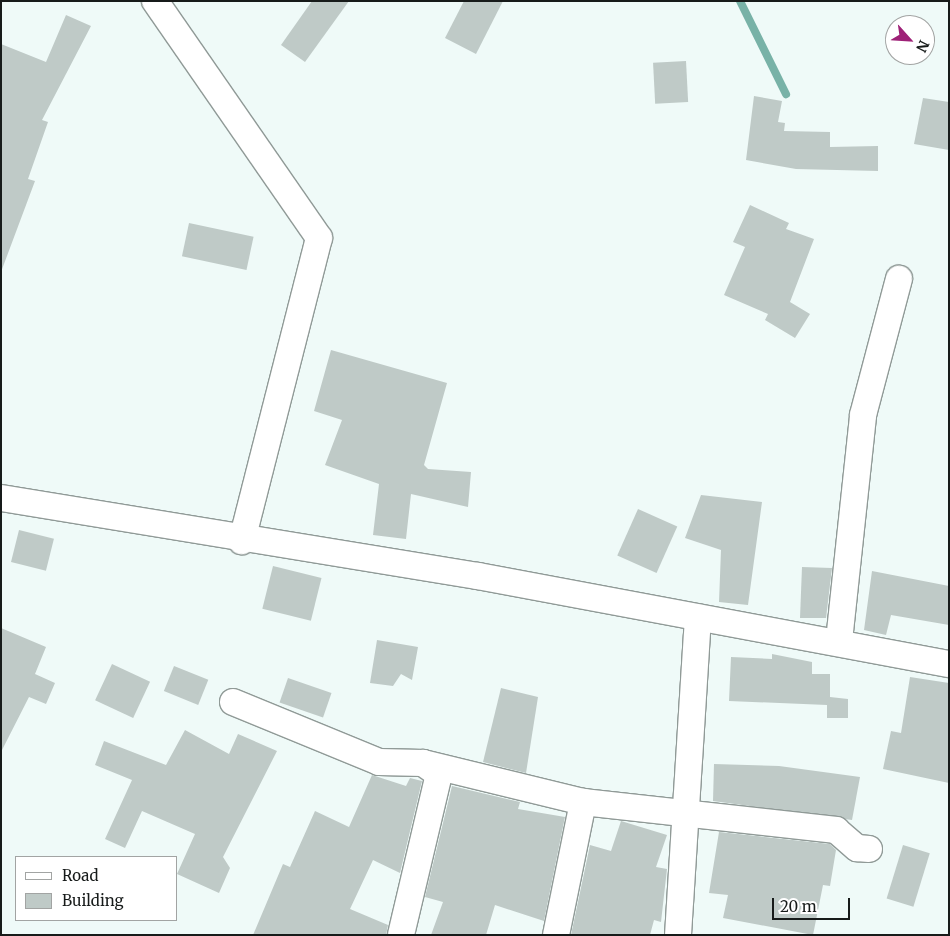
<!DOCTYPE html>
<style>
body{margin:0}
#map{position:relative;width:950px;height:936px;overflow:hidden;background:#effaf8;font-family:Merriweather,serif}
div>[style]{position:absolute}
.stream>*{height:8px;margin:-4px;padding:0 4px;transform-origin:4px;border-radius:4px;background:#78b2a7}
.building>*{inset:0;background:#bfcac7;transform-origin:0 0}
.roads{filter:drop-shadow(1px 0 #909a97) drop-shadow(-1px 0 #909a97) drop-shadow(0 1px #909a97) drop-shadow(0 -1px #909a97)}
.minor>*{height:26px;margin:-13px;padding:0 13px;transform-origin:13px;border-radius:13px;background:#fff}
span{translate:-50% -50%;white-space:nowrap;text-align:center;line-height:1.15;-webkit-text-stroke:4px #fff;paint-order:stroke}
.frame{position:absolute;inset:0;border:2px solid #171b1a;pointer-events:none}
.legend{position:absolute;left:15px;top:856px;width:162px;height:65px;box-sizing:border-box;background:#fff;border:1px solid #a2a4a3;margin:0;padding:6px 9px;list-style:none;font-size:15px;color:#171b1a}
.legend li{display:flex;align-items:center;gap:10px;height:25px}
.legend b{width:25px;border:1px solid #a2a4a3}
.north{position:absolute;left:885px;top:15px;width:50px;height:50px;box-sizing:border-box;background:#fff;border:1px solid #a2a4a3;border-radius:50%;rotate:116deg;font-size:14px;font-weight:700;line-height:20px;text-align:center;color:#171b1a}
.north::after{content:'';display:block;margin:auto;width:18px;height:22px;background:#9e2177;clip-path:polygon(50% 0,100% 100%,50% 72%,0 100%)}
.scale{position:absolute;left:772px;top:898px;width:78px;height:22px;box-sizing:border-box;border:2px solid #171b1a;border-top:0;padding-left:6px;font-size:15px;line-height:18px;white-space:nowrap;color:#171b1a;-webkit-text-stroke:4px #fff;paint-order:stroke}
</style>
<div id="map">
<div class="stream">
<div style="left:740px;top:1px;width:104px;rotate:63.7deg"></div>
</div>
<div class="building">
<div style="clip-path:polygon(312px 1px,349px 1px,305px 62px,281px 45px)"></div>
<div style="clip-path:polygon(464px 1px,503px 1px,476px 54px,445px 38px)"></div>
<div style="clip-path:polygon(66px 15px,91px 26px,42px 120px,48px 122px,28px 179px,35px 181px,1px 272px,1px 44px,46px 62px)"></div>
<div style="left:686px;top:61px;width:41px;height:33px;rotate:87deg"></div>
<div style="clip-path:polygon(754px 96px,782px 101px,778px 122px,785px 123px,784px 131px,830px 132px,830px 147px,878px 146px,878px 171px,796px 169px,746px 160px)"></div>
<div style="clip-path:polygon(923px 98px,949px 102px,949px 150px,914px 144px)"></div>
<div style="clip-path:polygon(750px 205px,789px 223px,786px 229px,814px 239px,790px 302px,810px 314px,795px 338px,765px 320px,768px 314px,724px 295px,745px 247px,733px 242px)"></div>
<div style="left:189px;top:223px;width:66px;height:34px;rotate:12deg"></div>
<div style="clip-path:polygon(331px 350px,447px 383px,424px 465px,428px 469px,471px 472px,468px 507px,411px 494px,406px 539px,373px 535px,379px 484px,325px 465px,342px 420px,314px 411px)"></div>
<div style="clip-path:polygon(701px 495px,762px 502px,748px 605px,719px 602px,721px 550px,685px 538px)"></div>
<div style="left:638px;top:509px;width:43px;height:51px;rotate:24deg"></div>
<div style="left:19px;top:530px;width:36px;height:33px;rotate:14deg"></div>
<div style="left:273px;top:566px;width:50px;height:44px;rotate:14deg"></div>
<div style="clip-path:polygon(802px 567px,832px 568px,826px 618px,800px 618px)"></div>
<div style="clip-path:polygon(872px 571px,949px 586px,949px 625px,891px 615px,886px 635px,864px 630px)"></div>
<div style="clip-path:polygon(1px 628px,46px 647px,35px 674px,55px 683px,46px 704px,29px 697px,1px 752px)"></div>
<div style="clip-path:polygon(377px 640px,418px 647px,412px 680px,401px 674px,393px 686px,370px 683px)"></div>
<div style="clip-path:polygon(772px 654px,812px 662px,812px 674px,830px 674px,830px 697px,848px 699px,848px 718px,827px 718px,827px 705px,729px 701px,731px 657px,772px 659px)"></div>
<div style="left:112px;top:664px;width:42px;height:40px;rotate:25deg"></div>
<div style="left:174px;top:666px;width:37px;height:27px;rotate:22deg"></div>
<div style="clip-path:polygon(910px 677px,949px 683px,949px 783px,883px 769px,891px 731px,901px 733px)"></div>
<div style="left:288px;top:678px;width:46px;height:26px;rotate:19deg"></div>
<div style="clip-path:polygon(501px 688px,538px 697px,526px 773px,483px 762px)"></div>
<div style="clip-path:polygon(185px 730px,229px 754px,238px 734px,277px 751px,223px 857px,230px 868px,219px 893px,177px 874px,195px 834px,142px 811px,125px 848px,105px 839px,132px 780px,95px 765px,104px 741px,166px 765px)"></div>
<div style="clip-path:polygon(714px 764px,779px 766px,860px 777px,852px 820px,713px 801px)"></div>
<div style="clip-path:polygon(372px 775px,406px 786px,410px 778px,422px 781px,400px 873px,373px 860px,350px 909px,388px 925px,386px 935px,253px 935px,283px 864px,290px 867px,315px 811px,349px 827px)"></div>
<div style="clip-path:polygon(452px 786px,520px 802px,518px 809px,565px 817px,544px 921px,495px 905px,486px 935px,431px 935px,443px 902px,425px 897px)"></div>
<div style="clip-path:polygon(621px 821px,667px 835px,656px 867px,667px 869px,661px 922px,654px 920px,650px 935px,571px 935px,590px 845px,611px 851px)"></div>
<div style="clip-path:polygon(719px 832px,830px 844px,836px 850px,830px 886px,823px 885px,813px 935px,723px 918px,728px 895px,709px 893px)"></div>
<div style="left:903px;top:845px;width:28px;height:56px;rotate:17deg"></div>
</div>
<div class="roads">
<div class="minor">
<div style="left:155px;top:1px;width:288px;rotate:55.3deg"></div>
<div style="left:319px;top:238px;width:313px;rotate:104.3deg"></div>
<div style="left:1px;top:498px;width:483px;rotate:9.3deg"></div>
<div style="left:478px;top:576px;width:479px;rotate:10.6deg"></div>
<div style="left:839px;top:641px;width:227px;rotate:-83.9deg"></div>
<div style="left:863px;top:415px;width:141px;rotate:-75.2deg"></div>
<div style="left:233px;top:702px;width:158px;rotate:22.3deg"></div>
<div style="left:379px;top:762px;width:44px;rotate:1.3deg"></div>
<div style="left:423px;top:763px;width:19px;rotate:35deg"></div>
<div style="left:439px;top:774px;width:165px;rotate:103.3deg"></div>
<div style="left:423px;top:763px;width:165px;rotate:13.7deg"></div>
<div style="left:583px;top:802px;width:255px;rotate:6.3deg"></div>
<div style="left:836px;top:830px;width:28px;rotate:41deg"></div>
<div style="left:857px;top:848px;width:12px;rotate:5deg"></div>
<div style="left:556px;top:935px;width:136px;rotate:-78.5deg"></div>
<div style="left:678px;top:935px;width:318px;rotate:-86.4deg"></div>
</div>
</div>
<div class="frame"></div>
<ul class="legend">
<li><b style="height:6px;background:#fff"></b>Road</li>
<li><b style="height:14px;background:#bfcac7"></b>Building</li>
</ul>
<div class="north">N</div>
<div class="scale">20 m</div>
</div>
